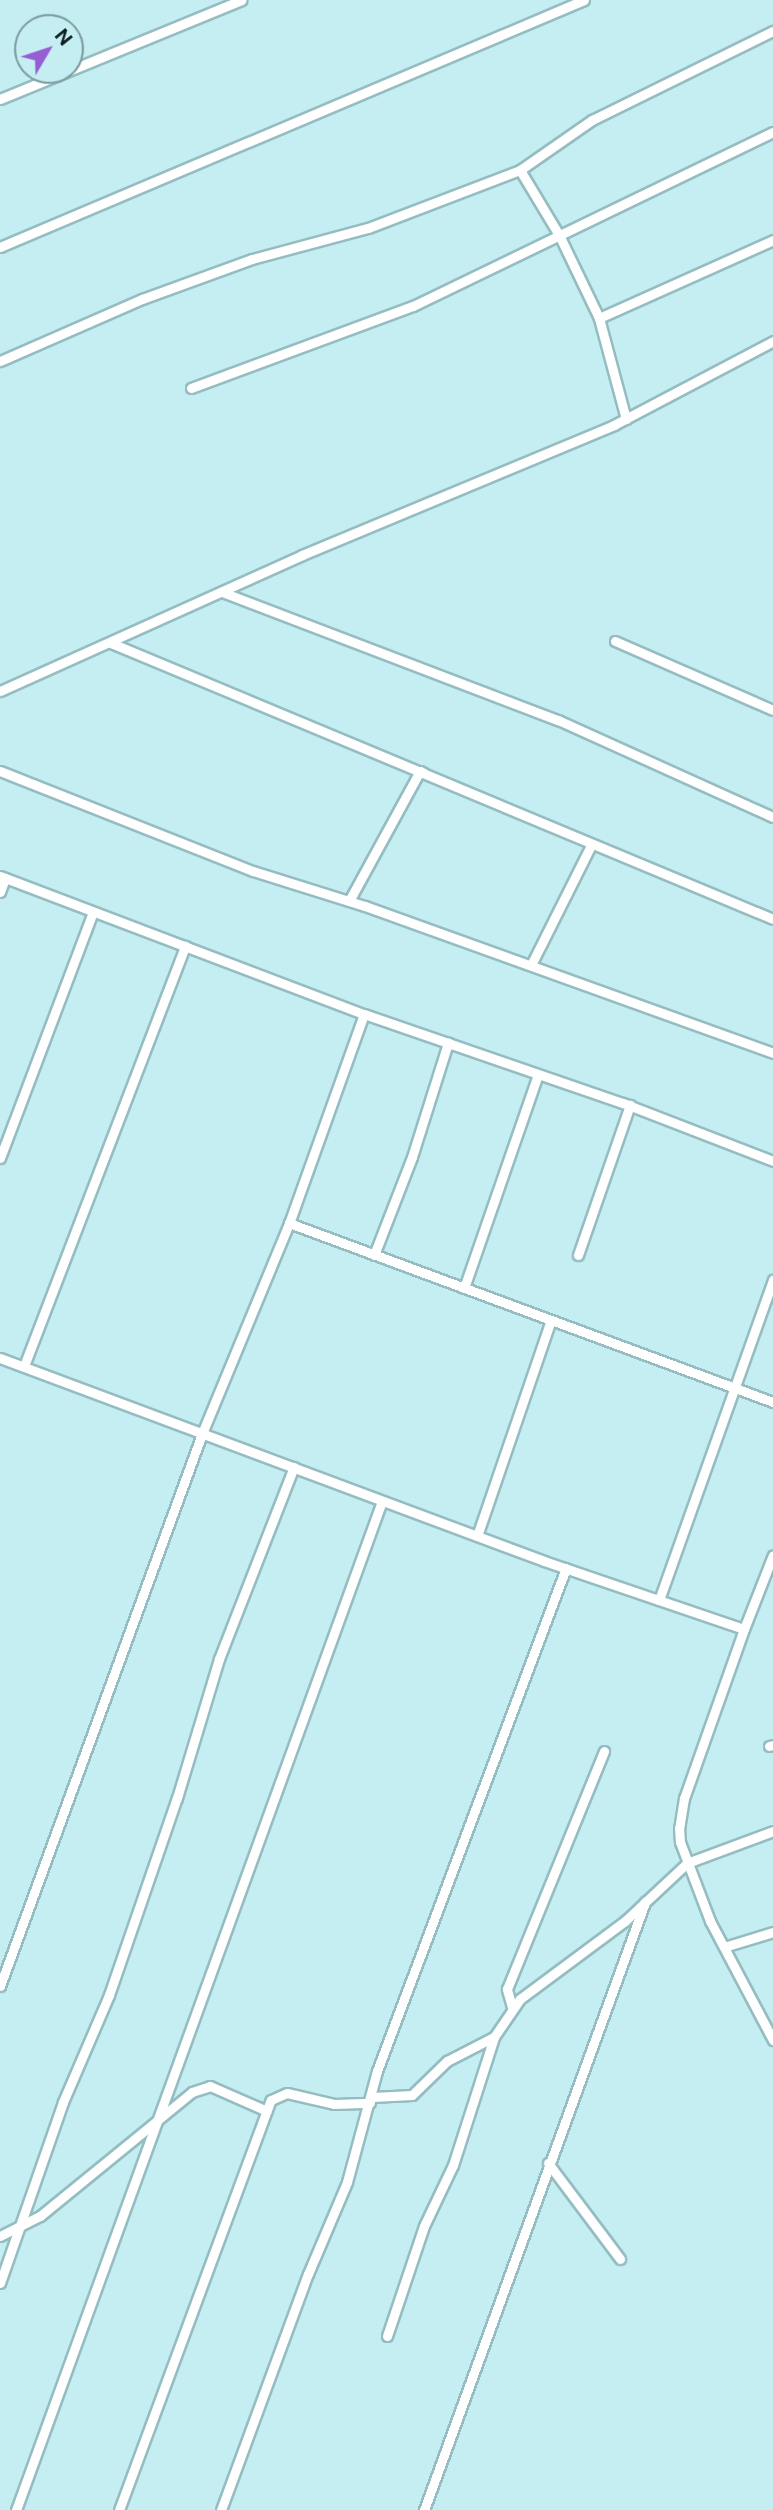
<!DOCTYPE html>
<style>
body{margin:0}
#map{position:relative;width:773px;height:2510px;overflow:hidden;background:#c4eef1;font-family:"Public Sans",sans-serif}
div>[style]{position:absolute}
.roads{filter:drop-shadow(2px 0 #95bdc1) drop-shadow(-2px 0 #95bdc1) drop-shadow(0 2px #95bdc1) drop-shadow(0 -2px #95bdc1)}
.minor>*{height:9px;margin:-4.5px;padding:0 4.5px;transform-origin:4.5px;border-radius:4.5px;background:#fff}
span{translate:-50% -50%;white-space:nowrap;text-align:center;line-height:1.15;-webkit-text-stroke:7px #c4eef1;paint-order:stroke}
.north{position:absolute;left:14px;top:14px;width:70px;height:70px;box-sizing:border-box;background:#c4eef1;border:2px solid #7c9b9d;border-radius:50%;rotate:51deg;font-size:19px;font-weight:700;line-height:28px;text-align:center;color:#0f1f20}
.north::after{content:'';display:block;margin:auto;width:24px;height:32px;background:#965dd5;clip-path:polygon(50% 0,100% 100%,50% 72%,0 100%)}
</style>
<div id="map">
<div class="roads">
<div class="minor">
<div style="left:0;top:99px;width:261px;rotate:-22.3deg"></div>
<div style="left:0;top:247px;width:634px;rotate:-22.93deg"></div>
<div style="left:599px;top:318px;width:92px;rotate:-115.7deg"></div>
<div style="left:559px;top:235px;width:76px;rotate:-121deg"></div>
<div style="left:520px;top:170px;width:88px;rotate:-34.8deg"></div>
<div style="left:592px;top:120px;width:202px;rotate:-26.2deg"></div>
<div style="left:0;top:361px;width:155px;rotate:-23.6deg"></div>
<div style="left:142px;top:299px;width:117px;rotate:-20deg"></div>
<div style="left:252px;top:259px;width:120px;rotate:-15deg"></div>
<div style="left:368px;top:228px;width:163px;rotate:-20.9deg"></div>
<div style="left:191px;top:388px;width:237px;rotate:-20.3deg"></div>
<div style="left:413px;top:306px;width:400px;rotate:-25.8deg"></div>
<div style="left:626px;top:419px;width:105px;rotate:-105deg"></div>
<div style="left:599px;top:318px;width:191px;rotate:-24.1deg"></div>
<div style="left:222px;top:592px;width:360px;rotate:20.9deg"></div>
<div style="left:558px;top:720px;width:236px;rotate:24.3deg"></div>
<div style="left:615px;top:641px;width:172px;rotate:23.6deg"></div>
<div style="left:111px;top:643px;width:717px;rotate:22.63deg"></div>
<div style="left:0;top:691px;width:331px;rotate:-24.2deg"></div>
<div style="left:302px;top:555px;width:338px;rotate:-22.6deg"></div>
<div style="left:614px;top:425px;width:180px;rotate:-27.8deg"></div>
<div style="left:0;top:771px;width:272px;rotate:21.6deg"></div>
<div style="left:253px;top:871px;width:117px;rotate:17.4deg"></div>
<div style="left:365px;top:906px;width:434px;rotate:19.8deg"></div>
<div style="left:0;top:876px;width:389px;rotate:20.8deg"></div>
<div style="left:364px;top:1014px;width:222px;rotate:109.7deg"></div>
<div style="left:0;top:892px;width:15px;rotate:-70deg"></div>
<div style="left:349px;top:901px;width:148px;rotate:-61.4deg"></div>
<div style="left:420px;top:771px;width:4px;rotate:27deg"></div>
<div style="left:531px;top:965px;width:134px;rotate:-63.4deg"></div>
<div style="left:364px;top:1014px;width:274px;rotate:19deg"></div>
<div style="left:623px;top:1103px;width:161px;rotate:21.1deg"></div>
<div style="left:0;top:1158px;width:263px;rotate:-69.3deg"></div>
<div style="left:374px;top:1255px;width:105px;rotate:-68.8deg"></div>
<div style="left:412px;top:1157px;width:120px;rotate:-72.5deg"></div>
<div style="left:578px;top:1255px;width:159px;rotate:-70.9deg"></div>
<div style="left:464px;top:1288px;width:226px;rotate:-70.9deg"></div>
<div style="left:0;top:1358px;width:581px;rotate:20.46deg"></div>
<div style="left:544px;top:1561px;width:211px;rotate:18.8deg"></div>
<div style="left:744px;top:1629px;width:79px;rotate:-68.6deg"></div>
<div style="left:24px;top:1366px;width:450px;rotate:-69deg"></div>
<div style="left:477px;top:1536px;width:228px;rotate:-71.1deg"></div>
<div style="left:659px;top:1600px;width:340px;rotate:-70.4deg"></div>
<div style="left:744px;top:1629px;width:179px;rotate:109.5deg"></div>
<div style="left:684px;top:1798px;width:30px;rotate:99deg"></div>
<div style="left:679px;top:1828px;width:14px;rotate:86deg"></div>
<div style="left:680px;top:1842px;width:85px;rotate:69.2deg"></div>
<div style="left:710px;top:1921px;width:135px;rotate:62.1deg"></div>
<div style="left:769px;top:1746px;width:4px;rotate:-14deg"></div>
<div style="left:724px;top:1947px;width:51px;rotate:-17deg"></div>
<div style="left:0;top:1986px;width:591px;rotate:-69.91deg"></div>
<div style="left:203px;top:1431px;width:225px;rotate:-67.5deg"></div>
<div style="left:289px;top:1223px;width:516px;rotate:20.3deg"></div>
<div style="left:512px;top:2007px;width:19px;rotate:-106deg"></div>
<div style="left:507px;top:1989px;width:257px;rotate:-67.8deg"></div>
<div style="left:372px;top:2097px;width:40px;rotate:-2.9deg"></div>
<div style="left:412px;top:2095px;width:49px;rotate:-44.2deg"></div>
<div style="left:447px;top:2061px;width:53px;rotate:-27.1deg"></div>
<div style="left:494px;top:2037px;width:46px;rotate:-55.6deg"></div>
<div style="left:520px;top:1999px;width:131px;rotate:-36.6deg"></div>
<div style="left:625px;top:1921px;width:85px;rotate:-43.1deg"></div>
<div style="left:687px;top:1863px;width:92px;rotate:-20.4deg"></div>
<div style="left:548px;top:2163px;width:120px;rotate:53.1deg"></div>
<div style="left:0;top:2236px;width:45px;rotate:-26.6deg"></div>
<div style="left:40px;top:2216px;width:196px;rotate:-39.2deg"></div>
<div style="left:192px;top:2092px;width:19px;rotate:-18deg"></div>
<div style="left:210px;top:2086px;width:62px;rotate:23.7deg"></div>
<div style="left:0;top:2283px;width:192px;rotate:-70.8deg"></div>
<div style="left:63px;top:2102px;width:116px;rotate:-66.7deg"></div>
<div style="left:109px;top:1995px;width:208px;rotate:-71deg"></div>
<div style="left:177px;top:1798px;width:145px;rotate:-73.2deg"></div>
<div style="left:219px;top:1659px;width:206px;rotate:-68.7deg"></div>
<div style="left:387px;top:2336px;width:116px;rotate:-71.4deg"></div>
<div style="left:424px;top:2226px;width:68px;rotate:-64.6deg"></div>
<div style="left:453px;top:2165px;width:134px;rotate:-72.2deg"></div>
<div style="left:16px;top:2510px;width:1073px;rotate:-70.06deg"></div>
<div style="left:119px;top:2510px;width:437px;rotate:-69.7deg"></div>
<div style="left:271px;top:2100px;width:17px;rotate:-24deg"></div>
<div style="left:287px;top:2093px;width:48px;rotate:13.2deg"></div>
<div style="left:334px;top:2104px;width:36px;rotate:-2deg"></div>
<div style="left:221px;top:2510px;width:252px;rotate:-69.8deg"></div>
<div style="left:308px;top:2274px;width:100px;rotate:-67deg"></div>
<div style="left:347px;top:2182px;width:115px;rotate:-74.9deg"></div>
<div style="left:377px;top:2071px;width:537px;rotate:-69.41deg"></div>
<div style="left:424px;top:2510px;width:647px;rotate:-70.02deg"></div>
</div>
</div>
<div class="north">N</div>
</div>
